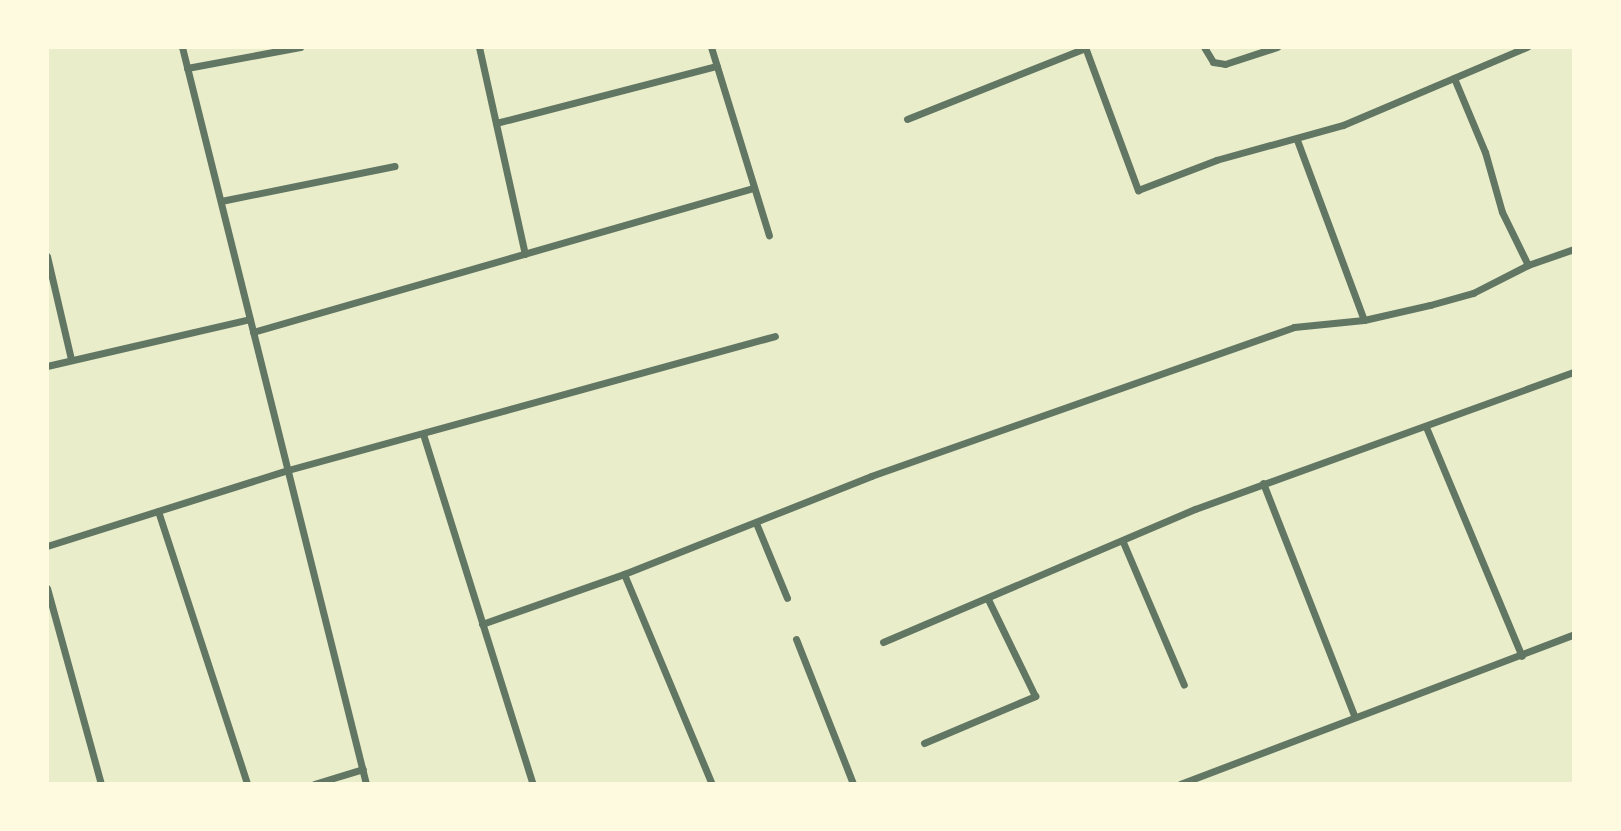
<!DOCTYPE html>
<style>
body{margin:0}
#map{position:relative;width:1621px;height:831px;overflow:hidden;background:#e9edc9;font-family:"Asap Condensed",sans-serif}
div>[style]{position:absolute}
.minor>*{height:7px;margin:-3.5px;padding:0 3.5px;transform-origin:3.5px;border-radius:3.5px;background:#617663}
span{translate:-50% -50%;white-space:nowrap;text-align:center;line-height:1.15;-webkit-text-stroke:5px #fefae0;paint-order:stroke}
.frame{position:absolute;inset:0;border:49px solid #fefae0;pointer-events:none}
</style>
<div id="map">
<div class="minor">
<div style="left:182px;top:47px;width:760px;rotate:75.98deg"></div>
<div style="left:479px;top:47px;width:212px;rotate:77.5deg"></div>
<div style="left:711px;top:47px;width:197px;rotate:72.9deg"></div>
<div style="left:1085px;top:47px;width:153px;rotate:69.7deg"></div>
<div style="left:1138px;top:190px;width:84px;rotate:-21deg"></div>
<div style="left:1216px;top:160px;width:132px;rotate:-15.4deg"></div>
<div style="left:1343px;top:125px;width:200px;rotate:-23deg"></div>
<div style="left:1204px;top:47px;width:17px;rotate:59deg"></div>
<div style="left:1213px;top:62px;width:12px;rotate:9deg"></div>
<div style="left:1225px;top:64px;width:55px;rotate:-18.1deg"></div>
<div style="left:187px;top:68px;width:115px;rotate:-10.5deg"></div>
<div style="left:1454px;top:78px;width:80px;rotate:67.3deg"></div>
<div style="left:1485px;top:152px;width:62px;rotate:74.2deg"></div>
<div style="left:1502px;top:212px;width:59px;rotate:63.9deg"></div>
<div style="left:907px;top:119px;width:192px;rotate:-21.7deg"></div>
<div style="left:496px;top:123px;width:228px;rotate:-14.5deg"></div>
<div style="left:1297px;top:140px;width:192px;rotate:69.6deg"></div>
<div style="left:221px;top:201px;width:177px;rotate:-11.4deg"></div>
<div style="left:47px;top:256px;width:106px;rotate:76.9deg"></div>
<div style="left:253px;top:332px;width:520px;rotate:-16.07deg"></div>
<div style="left:47px;top:366px;width:208px;rotate:-13deg"></div>
<div style="left:1426px;top:427px;width:248px;rotate:67.3deg"></div>
<div style="left:423px;top:434px;width:367px;rotate:72.6deg"></div>
<div style="left:1263px;top:483px;width:249px;rotate:68.6deg"></div>
<div style="left:158px;top:511px;width:287px;rotate:71.9deg"></div>
<div style="left:756px;top:523px;width:81px;rotate:67.5deg"></div>
<div style="left:1123px;top:542px;width:155px;rotate:66.9deg"></div>
<div style="left:47px;top:546px;width:253px;rotate:-17.5deg"></div>
<div style="left:288px;top:470px;width:505px;rotate:-15.38deg"></div>
<div style="left:624px;top:574px;width:266px;rotate:-21.6deg"></div>
<div style="left:871px;top:476px;width:448px;rotate:-19.4deg"></div>
<div style="left:1294px;top:327px;width:70px;rotate:-5.7deg"></div>
<div style="left:1364px;top:320px;width:68px;rotate:-12.8deg"></div>
<div style="left:1430px;top:305px;width:45px;rotate:-15.6deg"></div>
<div style="left:1473px;top:293px;width:62px;rotate:-27deg"></div>
<div style="left:1528px;top:265px;width:49px;rotate:-19.2deg"></div>
<div style="left:47px;top:588px;width:203px;rotate:74.6deg"></div>
<div style="left:482px;top:624px;width:151px;rotate:-19.4deg"></div>
<div style="left:624px;top:574px;width:228px;rotate:67.3deg"></div>
<div style="left:796px;top:639px;width:156px;rotate:68.5deg"></div>
<div style="left:883px;top:642px;width:339px;rotate:-23.1deg"></div>
<div style="left:1195px;top:509px;width:403px;rotate:-19.9deg"></div>
<div style="left:924px;top:743px;width:121px;rotate:-22.9deg"></div>
<div style="left:1035px;top:696px;width:108px;rotate:-115.9deg"></div>
<div style="left:314px;top:784px;width:51px;rotate:-17deg"></div>
<div style="left:1180px;top:784px;width:422px;rotate:-20.8deg"></div>
</div>
<div class="frame"></div>
</div>
